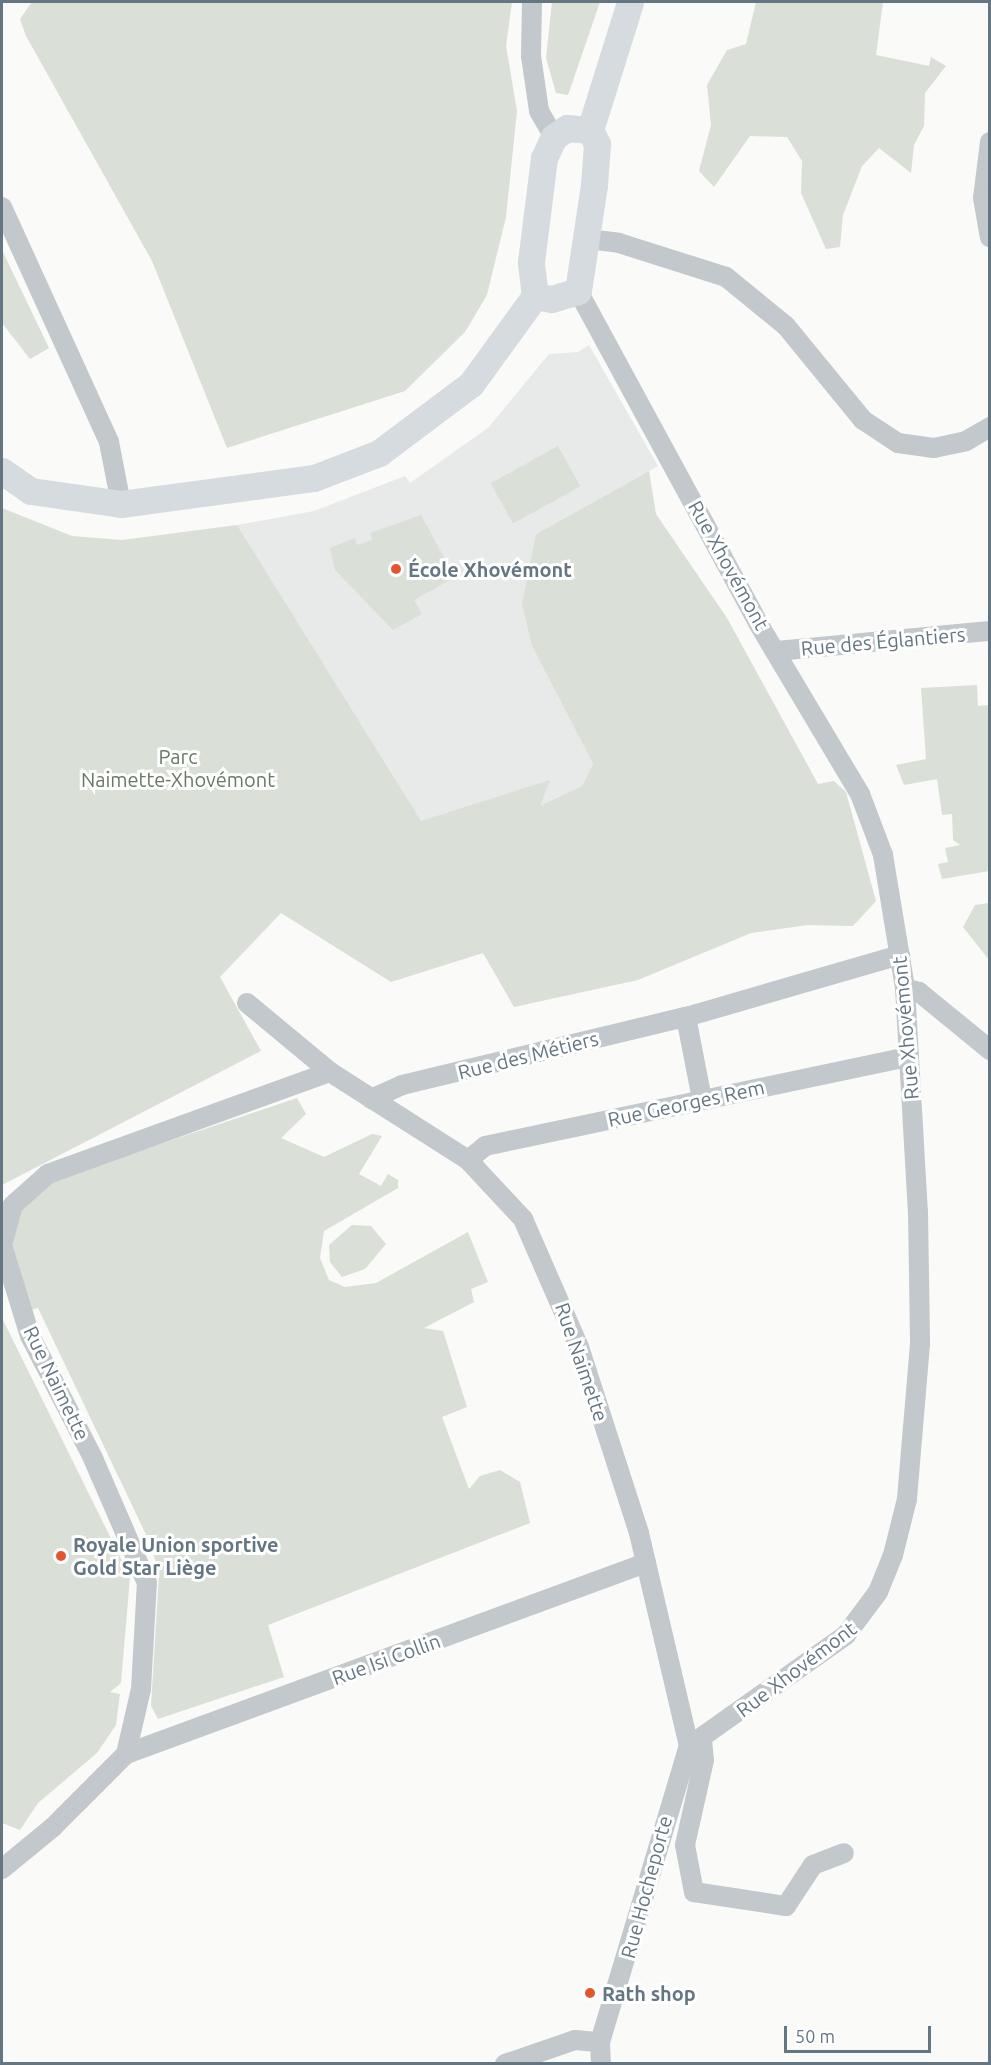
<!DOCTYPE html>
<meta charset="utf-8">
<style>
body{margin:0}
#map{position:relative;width:991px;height:2065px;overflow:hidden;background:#fafaf8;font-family:Ubuntu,sans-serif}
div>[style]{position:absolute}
.built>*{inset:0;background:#e8e9e9}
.green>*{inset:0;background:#dadfd7;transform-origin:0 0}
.street>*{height:20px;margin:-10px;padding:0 10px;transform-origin:10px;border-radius:10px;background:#c3c8cc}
.secondary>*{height:27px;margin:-13.5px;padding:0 13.5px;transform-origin:13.5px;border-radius:13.5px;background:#d6dbdf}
.dots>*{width:16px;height:16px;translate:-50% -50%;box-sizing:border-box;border:3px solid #fff;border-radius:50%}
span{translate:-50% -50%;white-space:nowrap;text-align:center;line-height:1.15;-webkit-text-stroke:6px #fff;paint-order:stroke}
.street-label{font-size:20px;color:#657683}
.poi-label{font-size:20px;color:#657683;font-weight:700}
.left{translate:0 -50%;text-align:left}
.park-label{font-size:20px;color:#687a64}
.frame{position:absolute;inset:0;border:3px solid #657683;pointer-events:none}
.scale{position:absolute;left:784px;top:2026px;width:147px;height:27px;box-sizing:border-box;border:3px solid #657683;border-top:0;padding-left:8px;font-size:18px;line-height:21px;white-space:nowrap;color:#657683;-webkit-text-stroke:4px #fff;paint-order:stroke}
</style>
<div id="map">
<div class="built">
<div style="clip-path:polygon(589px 345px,658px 466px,536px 534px,532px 646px,593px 764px,582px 786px,518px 818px,428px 833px,237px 525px,314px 511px,405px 476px,410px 483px,488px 428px,549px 354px,578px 352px)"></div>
</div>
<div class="green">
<div style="clip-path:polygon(32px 2px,512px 2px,506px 46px,517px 111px,506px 217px,487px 295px,465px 332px,405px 391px,227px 448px,152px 261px,26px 36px,20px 19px)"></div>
<div style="clip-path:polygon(552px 2px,600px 2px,568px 95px,556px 93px,546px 58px)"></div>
<div style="clip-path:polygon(756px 2px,883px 2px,876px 55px,929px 66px,931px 57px,946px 66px,925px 93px,924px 126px,914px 145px,911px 173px,879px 148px,862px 166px,843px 215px,840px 247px,826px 249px,801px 193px,802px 161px,787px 137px,750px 136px,714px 187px,699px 171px,711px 125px,707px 85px,727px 50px,746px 44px)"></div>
<div style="clip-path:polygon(2px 250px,49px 348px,30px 359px,2px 323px)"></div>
<div style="left:558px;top:446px;width:46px;height:77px;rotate:61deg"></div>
<div style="clip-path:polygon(649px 471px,656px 514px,727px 618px,818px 784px,834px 781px,846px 792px,876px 901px,853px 926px,808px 925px,751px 933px,638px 980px,514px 1007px,483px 953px,391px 982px,281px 913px,220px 977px,261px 1051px,2px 1185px,2px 508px,72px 536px,122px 540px,237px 525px,421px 821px,550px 780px,540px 806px,582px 786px,593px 764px,532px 646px,522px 604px,536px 534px)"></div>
<div style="clip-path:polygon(421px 515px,455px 577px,414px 600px,422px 614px,393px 630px,335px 570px,330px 548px,355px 538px,357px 545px,372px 540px,370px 533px)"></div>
<div style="clip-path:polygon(977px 685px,978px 706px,989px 705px,989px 871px,942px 879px,938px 864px,948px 862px,945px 848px,960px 845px,953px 840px,952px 814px,942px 815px,937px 779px,904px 785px,896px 765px,926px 759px,921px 688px)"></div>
<div style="clip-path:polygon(989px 903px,990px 903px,989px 960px,963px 927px,975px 905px)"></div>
<div style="clip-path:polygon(297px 1098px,306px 1114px,281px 1138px,324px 1157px,372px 1134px,382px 1136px,359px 1174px,381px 1186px,388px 1174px,398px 1180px,398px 1188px,324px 1231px,320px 1258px,329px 1280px,345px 1287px,376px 1283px,468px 1232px,488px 1282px,471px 1289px,474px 1302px,424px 1328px,443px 1331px,467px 1407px,442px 1417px,469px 1489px,480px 1476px,500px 1470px,520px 1482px,530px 1523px,268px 1625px,284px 1677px,158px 1719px,151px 1706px,159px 1574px,151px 1545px,38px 1308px,30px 1310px,12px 1245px,13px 1230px,23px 1206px,59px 1178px)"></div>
<div style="clip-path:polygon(352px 1225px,371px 1226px,386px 1244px,365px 1269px,342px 1277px,330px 1262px,329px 1245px)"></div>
<div style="clip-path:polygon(2px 1318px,130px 1577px,121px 1683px,110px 1692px,120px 1694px,116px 1725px,97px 1753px,38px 1803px,20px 1830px,2px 1823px)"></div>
</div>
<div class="street">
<div style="left:532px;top:2px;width:54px;rotate:91.1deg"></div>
<div style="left:531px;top:56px;width:56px;rotate:81.7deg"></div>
<div style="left:539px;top:111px;width:30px;rotate:60deg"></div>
<div style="left:990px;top:142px;width:56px;rotate:97.1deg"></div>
<div style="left:983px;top:198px;width:40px;rotate:80deg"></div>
<div style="left:2px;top:207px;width:258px;rotate:65.5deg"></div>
<div style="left:109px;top:442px;width:63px;rotate:79deg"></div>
<div style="left:588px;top:239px;width:31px;rotate:7deg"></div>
<div style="left:619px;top:243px;width:112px;rotate:17.6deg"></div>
<div style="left:726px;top:277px;width:77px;rotate:39.2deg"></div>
<div style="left:786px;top:326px;width:122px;rotate:50.7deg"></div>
<div style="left:863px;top:420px;width:42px;rotate:33.3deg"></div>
<div style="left:898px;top:443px;width:36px;rotate:8deg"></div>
<div style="left:934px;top:448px;width:33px;rotate:-12deg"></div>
<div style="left:966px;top:441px;width:28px;rotate:-30deg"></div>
<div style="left:578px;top:291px;width:378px;rotate:61.5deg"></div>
<div style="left:758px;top:623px;width:199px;rotate:59.2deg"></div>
<div style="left:860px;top:794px;width:65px;rotate:69.3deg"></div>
<div style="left:883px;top:855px;width:135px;rotate:80.6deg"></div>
<div style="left:905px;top:988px;width:224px;rotate:86.7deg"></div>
<div style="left:918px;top:1212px;width:132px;rotate:89.1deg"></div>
<div style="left:920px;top:1344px;width:156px;rotate:94.8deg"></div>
<div style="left:907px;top:1499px;width:58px;rotate:104deg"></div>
<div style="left:893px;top:1555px;width:40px;rotate:112deg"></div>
<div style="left:878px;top:1592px;width:54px;rotate:126.7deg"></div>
<div style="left:846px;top:1635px;width:192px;rotate:144.7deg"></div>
<div style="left:777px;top:651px;width:214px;rotate:-5.4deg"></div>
<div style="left:905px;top:988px;width:15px;rotate:16deg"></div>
<div style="left:919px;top:992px;width:92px;rotate:39.2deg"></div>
<div style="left:247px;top:1003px;width:108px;rotate:39.7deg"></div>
<div style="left:330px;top:1072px;width:164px;rotate:32.5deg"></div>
<div style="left:468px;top:1160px;width:81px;rotate:47deg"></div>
<div style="left:523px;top:1219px;width:140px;rotate:66.4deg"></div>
<div style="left:579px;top:1347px;width:195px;rotate:72.1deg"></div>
<div style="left:639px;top:1533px;width:219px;rotate:76.8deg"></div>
<div style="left:686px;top:1017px;width:84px;rotate:79deg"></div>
<div style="left:371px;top:1099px;width:34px;rotate:-24deg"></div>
<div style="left:402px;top:1085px;width:292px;rotate:-13.5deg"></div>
<div style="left:686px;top:1017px;width:223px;rotate:-16.2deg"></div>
<div style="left:468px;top:1160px;width:22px;rotate:-39deg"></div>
<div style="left:485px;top:1146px;width:433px;rotate:-11.9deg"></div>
<div style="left:702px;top:1739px;width:21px;rotate:85deg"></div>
<div style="left:704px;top:1760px;width:87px;rotate:102.6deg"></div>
<div style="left:685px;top:1845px;width:48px;rotate:79.2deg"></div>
<div style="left:694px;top:1892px;width:93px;rotate:8.7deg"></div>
<div style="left:786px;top:1906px;width:49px;rotate:-56.6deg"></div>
<div style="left:813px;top:1865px;width:33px;rotate:-21deg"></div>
<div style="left:126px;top:1754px;width:67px;rotate:-77deg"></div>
<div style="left:141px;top:1689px;width:106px;rotate:-86.8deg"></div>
<div style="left:147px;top:1583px;width:136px;rotate:-113.4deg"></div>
<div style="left:93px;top:1458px;width:137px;rotate:-117.3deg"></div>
<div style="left:30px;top:1336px;width:95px;rotate:-107.1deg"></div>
<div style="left:2px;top:1245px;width:41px;rotate:-74.6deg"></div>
<div style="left:13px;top:1205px;width:47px;rotate:-41.5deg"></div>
<div style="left:48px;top:1174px;width:300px;rotate:-19.9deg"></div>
<div style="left:2px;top:1869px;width:65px;rotate:-39.4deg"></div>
<div style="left:52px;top:1828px;width:105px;rotate:-45deg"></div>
<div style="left:126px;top:1754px;width:554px;rotate:-20.17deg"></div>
<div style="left:505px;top:2064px;width:74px;rotate:-18.9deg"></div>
<div style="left:575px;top:2040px;width:25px;rotate:5deg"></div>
<div style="left:601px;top:2064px;width:22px;rotate:-93deg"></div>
<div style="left:600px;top:2042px;width:309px;rotate:-73.3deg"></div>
</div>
<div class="secondary">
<div style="left:567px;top:128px;width:23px;rotate:5deg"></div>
<div style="left:590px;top:130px;width:16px;rotate:63deg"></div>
<div style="left:597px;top:144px;width:41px;rotate:94.2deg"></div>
<div style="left:594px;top:185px;width:107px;rotate:98.6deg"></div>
<div style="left:578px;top:291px;width:28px;rotate:163deg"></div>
<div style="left:551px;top:299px;width:16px;rotate:-169deg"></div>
<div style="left:535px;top:296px;width:34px;rotate:-97deg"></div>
<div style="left:531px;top:262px;width:105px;rotate:-82.9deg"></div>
<div style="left:544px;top:158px;width:23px;rotate:-65deg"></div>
<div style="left:554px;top:137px;width:16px;rotate:-35deg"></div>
<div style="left:590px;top:130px;width:134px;rotate:-72.6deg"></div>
<div style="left:2px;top:471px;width:35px;rotate:35deg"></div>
<div style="left:31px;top:491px;width:91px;rotate:8.2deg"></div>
<div style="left:121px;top:504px;width:195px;rotate:-7.7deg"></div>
<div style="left:314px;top:478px;width:70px;rotate:-21deg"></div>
<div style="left:379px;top:453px;width:115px;rotate:-36.9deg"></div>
<div style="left:471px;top:384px;width:109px;rotate:-54deg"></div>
</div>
<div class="dots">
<div style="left:396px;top:569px;background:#e4572e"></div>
<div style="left:61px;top:1556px;background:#e4572e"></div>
<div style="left:590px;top:1993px;background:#e4572e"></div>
</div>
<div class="street-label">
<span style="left:729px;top:565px;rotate:61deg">Rue Xhovémont</span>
<span style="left:883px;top:641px;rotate:-5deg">Rue des Églantiers</span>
<span style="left:905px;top:1028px;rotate:-95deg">Rue Xhovémont</span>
<span style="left:528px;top:1055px;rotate:-14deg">Rue des Métiers</span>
<span style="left:686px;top:1103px;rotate:-12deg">Rue Georges Rem</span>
<span style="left:582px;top:1362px;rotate:71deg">Rue Naimette</span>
<span style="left:57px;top:1383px;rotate:64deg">Rue Naimette</span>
<span style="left:386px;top:1659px;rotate:-20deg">Rue Isi Collin</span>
<span style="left:796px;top:1669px;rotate:-37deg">Rue Xhovémont</span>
<span style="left:646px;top:1887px;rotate:-75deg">Rue Hocheporte</span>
</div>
<div class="poi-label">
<span class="left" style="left:408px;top:569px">École Xhovémont</span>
<span class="left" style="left:73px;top:1556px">Royale Union sportive<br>Gold Star Liège</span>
<span class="left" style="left:602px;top:1993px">Rath shop</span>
</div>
<div class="park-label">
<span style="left:178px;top:768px">Parc<br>Naimette-Xhovémont</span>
</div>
<div class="frame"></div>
<div class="scale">50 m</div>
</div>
